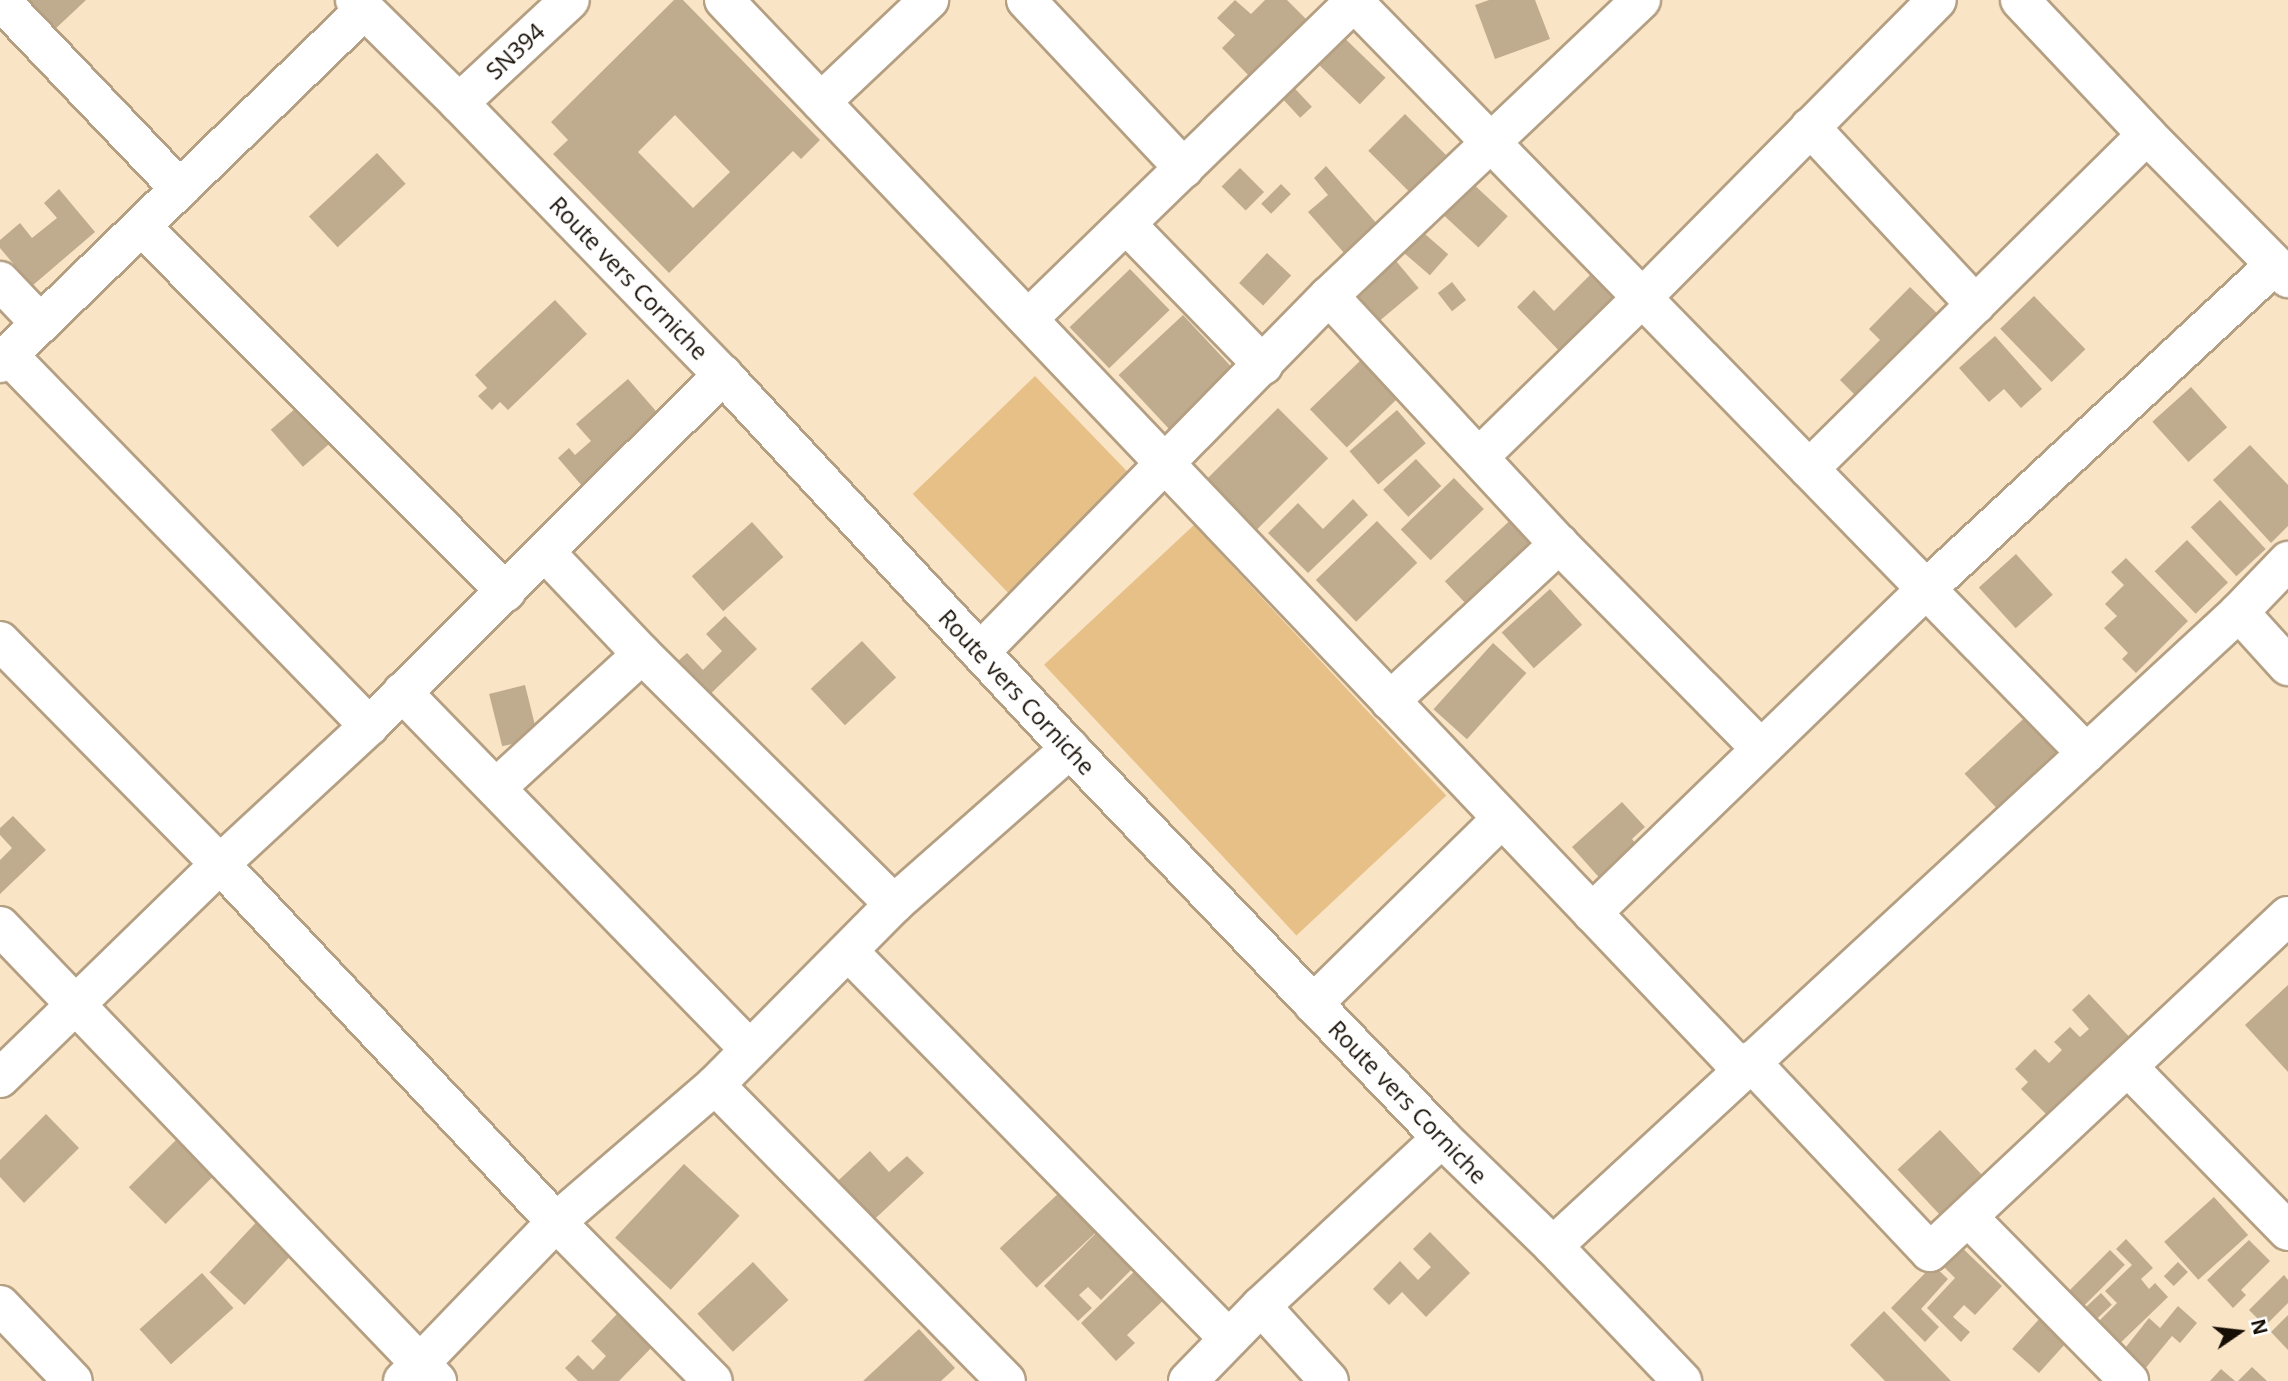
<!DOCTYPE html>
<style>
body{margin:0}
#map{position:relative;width:2288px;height:1381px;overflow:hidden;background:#fae4c6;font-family:"Open Sans",sans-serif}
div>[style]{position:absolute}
.green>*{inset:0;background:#e7c088;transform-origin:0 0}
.building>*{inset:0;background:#bfab8e;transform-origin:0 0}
.roads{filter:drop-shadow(2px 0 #b49f83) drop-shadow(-2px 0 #b49f83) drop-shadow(0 2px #b49f83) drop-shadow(0 -2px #b49f83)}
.minor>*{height:38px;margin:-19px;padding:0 19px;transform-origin:19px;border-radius:19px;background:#fff}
.tertiary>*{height:38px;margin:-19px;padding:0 19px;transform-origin:19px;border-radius:19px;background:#fff}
.secondary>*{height:38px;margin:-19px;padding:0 19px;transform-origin:19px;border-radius:19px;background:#fff}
span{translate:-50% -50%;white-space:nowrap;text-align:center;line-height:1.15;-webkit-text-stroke:5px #fff;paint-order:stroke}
.street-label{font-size:23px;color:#170f06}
.north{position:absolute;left:2204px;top:1297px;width:70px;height:70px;-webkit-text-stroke:5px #fff;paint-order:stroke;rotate:76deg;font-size:19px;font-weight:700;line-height:28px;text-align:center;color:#170f06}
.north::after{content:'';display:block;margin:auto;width:24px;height:32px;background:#170f06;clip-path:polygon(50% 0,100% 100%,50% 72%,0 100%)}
</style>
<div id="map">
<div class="green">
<div style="left:1035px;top:376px;width:139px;height:170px;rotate:46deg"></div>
<div style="left:1194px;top:525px;width:370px;height:205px;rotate:47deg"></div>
</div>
<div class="building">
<div style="clip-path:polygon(24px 0,86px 0,53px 31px)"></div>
<div style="clip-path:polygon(evenodd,674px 0,683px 0,820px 140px,801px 159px,793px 151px,669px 273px,553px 154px,568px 140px,551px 122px,674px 0,675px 115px,730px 172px,693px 208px,638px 152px,675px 115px)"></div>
<div style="clip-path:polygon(1235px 0,1251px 14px,1265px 0,1287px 0,1309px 22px,1252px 79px,1222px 48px,1235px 35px,1217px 18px)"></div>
<div style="clip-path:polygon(1489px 0,1535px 0,1550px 39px,1495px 59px,1475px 5px)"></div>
<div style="left:1333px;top:27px;width:73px;height:37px;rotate:44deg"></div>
<div style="left:1286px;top:79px;width:38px;height:16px;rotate:47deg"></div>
<div style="left:1405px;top:114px;width:58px;height:52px;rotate:45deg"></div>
<div style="left:377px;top:153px;width:42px;height:93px;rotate:47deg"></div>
<div style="clip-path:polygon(1326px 166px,1378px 225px,1345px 254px,1308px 212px,1328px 195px,1314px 178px)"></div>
<div style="left:1240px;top:168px;width:34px;height:26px;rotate:45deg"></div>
<div style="left:1469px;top:180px;width:53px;height:43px;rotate:43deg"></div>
<div style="left:1281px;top:184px;width:14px;height:28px;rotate:45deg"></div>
<div style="clip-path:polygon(59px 189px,95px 232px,32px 286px,0 248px,0 240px,20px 223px,32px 238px,57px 218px,44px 203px)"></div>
<div style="left:1418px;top:228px;width:40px;height:28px;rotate:41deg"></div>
<div style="left:1267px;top:253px;width:33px;height:41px;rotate:43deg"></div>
<div style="left:1391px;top:255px;width:43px;height:61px;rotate:50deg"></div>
<div style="left:1130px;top:269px;width:57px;height:84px;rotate:46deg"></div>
<div style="clip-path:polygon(1591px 274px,1621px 304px,1565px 357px,1517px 307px,1534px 290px,1554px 311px)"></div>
<div style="left:1452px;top:282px;width:23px;height:18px;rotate:52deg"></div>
<div style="clip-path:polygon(1910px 287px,1943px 319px,1862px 402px,1840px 380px,1880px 340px,1869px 329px)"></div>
<div style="left:2034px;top:296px;width:74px;height:47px;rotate:46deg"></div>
<div style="clip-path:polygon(555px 300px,587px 334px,508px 410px,500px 402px,492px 410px,478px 396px,487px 388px,475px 375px)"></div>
<div style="left:1183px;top:315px;width:88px;height:88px;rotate:47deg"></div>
<div style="clip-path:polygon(1995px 336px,2042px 389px,2021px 408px,2004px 389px,1989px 402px,1959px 368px)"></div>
<div style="left:1361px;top:360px;width:53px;height:71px;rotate:46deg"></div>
<div style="clip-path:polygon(628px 379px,662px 418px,583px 487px,558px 458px,569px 448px,575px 455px,591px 441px,576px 424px)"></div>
<div style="left:2191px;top:387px;width:54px;height:52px;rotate:48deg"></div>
<div style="left:304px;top:401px;width:49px;height:44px;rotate:49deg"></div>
<div style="left:1278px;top:408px;width:71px;height:104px;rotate:45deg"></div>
<div style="left:1397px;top:410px;width:44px;height:63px;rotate:49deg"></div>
<div style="clip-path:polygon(2250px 445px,2288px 485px,2288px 526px,2271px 543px,2213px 480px)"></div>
<div style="left:1416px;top:459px;width:37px;height:45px;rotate:47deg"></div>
<div style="left:1454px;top:478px;width:43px;height:74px;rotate:46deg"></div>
<div style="clip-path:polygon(1353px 499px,1368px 515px,1308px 573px,1268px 533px,1298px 503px,1323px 529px)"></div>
<div style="left:2220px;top:500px;width:67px;height:40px;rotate:47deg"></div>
<div style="left:1518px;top:513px;width:41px;height:100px;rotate:47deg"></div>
<div style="left:1377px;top:521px;width:58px;height:85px;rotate:46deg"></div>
<div style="left:752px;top:522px;width:47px;height:81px;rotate:48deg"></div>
<div style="left:2187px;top:540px;width:59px;height:45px;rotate:46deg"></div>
<div style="left:2016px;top:554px;width:55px;height:50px;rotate:48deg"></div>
<div style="clip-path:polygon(2126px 558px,2188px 621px,2136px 673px,2122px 659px,2128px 653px,2104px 628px,2117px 616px,2105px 604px,2124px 585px,2111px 572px)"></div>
<div style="left:1550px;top:589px;width:48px;height:65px;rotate:48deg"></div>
<div style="clip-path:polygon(725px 616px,757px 649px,701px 703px,668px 670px,687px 653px,703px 670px,722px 651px,706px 634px)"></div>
<div style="left:862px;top:641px;width:50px;height:70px;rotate:47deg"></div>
<div style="left:1493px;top:643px;width:45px;height:89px;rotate:42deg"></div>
<div style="left:525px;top:685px;width:54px;height:37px;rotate:76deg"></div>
<div style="left:2034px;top:709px;width:52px;height:95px;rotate:47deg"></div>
<div style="clip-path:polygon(1622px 802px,1645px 827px,1632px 839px,1641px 850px,1604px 883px,1572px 847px)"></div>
<div style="clip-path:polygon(13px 816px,46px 850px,0 894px,0 860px,12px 848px,0 835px,0 828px)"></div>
<div style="clip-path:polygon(2288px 985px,2288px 1072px,2245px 1025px)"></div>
<div style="clip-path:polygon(2089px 994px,2136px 1044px,2054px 1122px,2021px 1089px,2028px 1082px,2015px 1069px,2035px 1049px,2049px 1063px,2062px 1050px,2054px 1042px,2070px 1027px,2080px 1037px,2089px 1029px,2072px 1010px)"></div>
<div style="clip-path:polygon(46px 1114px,79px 1148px,24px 1203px,0 1177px,0 1160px)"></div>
<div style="left:1940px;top:1130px;width:65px;height:58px;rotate:47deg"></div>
<div style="left:179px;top:1137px;width:52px;height:71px;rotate:45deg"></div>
<div style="clip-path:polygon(870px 1151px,889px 1172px,907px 1156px,924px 1173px,864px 1229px,828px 1190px)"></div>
<div style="left:684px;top:1164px;width:76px;height:101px;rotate:43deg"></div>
<div style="left:1059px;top:1193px;width:54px;height:81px;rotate:47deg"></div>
<div style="left:2214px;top:1197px;width:51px;height:67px;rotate:48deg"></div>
<div style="left:262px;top:1216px;width:48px;height:77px;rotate:43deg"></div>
<div style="clip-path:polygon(1102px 1227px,1137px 1264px,1101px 1300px,1088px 1287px,1079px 1295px,1092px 1308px,1078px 1321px,1044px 1286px)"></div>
<div style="clip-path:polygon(1430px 1232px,1470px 1273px,1426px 1317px,1402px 1292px,1389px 1305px,1373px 1289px,1400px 1261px,1418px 1280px,1431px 1267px,1413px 1249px)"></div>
<div style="clip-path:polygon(2126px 1239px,2153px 1268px,2141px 1279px,2149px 1289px,2155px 1283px,2168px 1297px,2114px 1349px,2093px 1327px,2117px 1303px,2105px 1291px,2132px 1265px,2116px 1249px)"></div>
<div style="clip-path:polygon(2249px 1240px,2270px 1261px,2241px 1290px,2246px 1295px,2233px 1308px,2207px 1280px)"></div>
<div style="clip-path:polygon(1956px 1242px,2002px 1286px,1975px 1315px,1964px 1305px,1953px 1317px,1970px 1332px,1961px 1342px,1927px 1308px,1955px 1278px,1938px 1261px)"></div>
<div style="left:2110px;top:1250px;width:21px;height:62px;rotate:45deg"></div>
<div style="left:753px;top:1262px;width:52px;height:76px;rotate:47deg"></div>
<div style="left:2178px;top:1262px;width:14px;height:20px;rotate:45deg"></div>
<div style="clip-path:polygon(1933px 1265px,1948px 1279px,1921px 1309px,1939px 1327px,1925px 1342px,1891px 1308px)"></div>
<div style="clip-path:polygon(1140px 1266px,1168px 1296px,1127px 1335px,1135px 1343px,1116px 1361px,1081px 1323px)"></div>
<div style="left:202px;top:1273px;width:47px;height:84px;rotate:48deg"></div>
<div style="clip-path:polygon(2284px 1275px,2288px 1280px,2288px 1303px,2265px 1326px,2249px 1310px)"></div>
<div style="left:2101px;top:1293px;width:16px;height:25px;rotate:47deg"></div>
<div style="clip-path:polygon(2178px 1306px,2197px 1323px,2180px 1343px,2172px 1336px,2144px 1370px,2122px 1352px,2149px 1318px,2160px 1328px)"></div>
<div style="clip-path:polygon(1884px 1311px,1951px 1381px,1885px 1381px,1850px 1345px)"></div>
<div style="clip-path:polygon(619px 1312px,654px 1345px,619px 1381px,578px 1381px,565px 1368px,578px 1355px,593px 1370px,606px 1356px,591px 1341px)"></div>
<div style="clip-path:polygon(2288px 1315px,2288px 1350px,2271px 1332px)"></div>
<div style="left:2041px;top:1317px;width:36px;height:43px;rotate:42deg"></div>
<div style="clip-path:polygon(919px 1329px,955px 1368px,941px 1381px,863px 1381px)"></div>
<div style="clip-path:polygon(2252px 1367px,2267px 1381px,2238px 1381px)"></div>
<div style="clip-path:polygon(2221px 1369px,2235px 1381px,2210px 1381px)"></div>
</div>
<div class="roads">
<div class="minor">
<div style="left:0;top:0;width:261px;rotate:46.4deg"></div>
<div style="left:724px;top:0;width:1475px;rotate:46.43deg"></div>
<div style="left:1026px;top:0;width:231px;rotate:46.8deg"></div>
<div style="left:1352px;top:0;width:1052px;rotate:45.73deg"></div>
<div style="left:2020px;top:0;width:185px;rotate:46.7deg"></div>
<div style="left:2147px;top:135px;width:201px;rotate:45.4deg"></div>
<div style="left:821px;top:102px;width:149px;rotate:-43.4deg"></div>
<div style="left:459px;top:103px;width:151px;rotate:-42.9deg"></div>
<div style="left:1810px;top:127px;width:243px;rotate:47deg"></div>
<div style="left:1126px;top:224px;width:197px;rotate:45.8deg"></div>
<div style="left:141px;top:226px;width:517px;rotate:45.08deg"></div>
<div style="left:0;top:281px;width:59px;rotate:46.4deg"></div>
<div style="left:1329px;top:296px;width:338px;rotate:47.2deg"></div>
<div style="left:1559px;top:544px;width:286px;rotate:45.4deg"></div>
<div style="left:1028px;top:319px;width:458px;rotate:-44.2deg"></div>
<div style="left:8px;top:355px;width:518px;rotate:45.78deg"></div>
<div style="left:1480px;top:456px;width:226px;rotate:-44.3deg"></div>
<div style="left:1642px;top:298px;width:419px;rotate:-45.3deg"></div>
<div style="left:1809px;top:469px;width:475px;rotate:-44.7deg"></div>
<div style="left:546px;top:553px;width:139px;rotate:46.5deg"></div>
<div style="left:642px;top:654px;width:355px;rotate:44.8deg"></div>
<div style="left:2239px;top:612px;width:73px;rotate:47.8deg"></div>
<div style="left:0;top:641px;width:313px;rotate:45.4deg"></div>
<div style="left:220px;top:864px;width:491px;rotate:46.8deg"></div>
<div style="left:556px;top:1222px;width:223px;rotate:45.4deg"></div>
<div style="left:980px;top:652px;width:499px;rotate:-45.6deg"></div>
<div style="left:1329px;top:296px;width:430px;rotate:-43.5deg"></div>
<div style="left:402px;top:692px;width:498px;rotate:45.8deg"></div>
<div style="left:1390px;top:701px;width:231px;rotate:-42.9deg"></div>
<div style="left:496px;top:788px;width:198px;rotate:-42.5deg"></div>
<div style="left:1592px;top:913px;width:465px;rotate:-44.1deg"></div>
<div style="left:1926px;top:589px;width:476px;rotate:-42.9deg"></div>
<div style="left:0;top:926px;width:631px;rotate:46.16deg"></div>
<div style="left:849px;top:952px;width:542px;rotate:45.52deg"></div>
<div style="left:1313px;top:1004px;width:265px;rotate:-44.5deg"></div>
<div style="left:1750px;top:1061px;width:262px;rotate:46.7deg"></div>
<div style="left:1930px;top:1252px;width:491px;rotate:-43.2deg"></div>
<div style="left:2128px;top:1067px;width:229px;rotate:45.7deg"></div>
<div style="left:0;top:1078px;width:307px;rotate:-44.2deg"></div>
<div style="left:220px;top:864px;width:203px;rotate:-42.8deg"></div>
<div style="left:369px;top:726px;width:499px;rotate:-44.8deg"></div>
<div style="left:715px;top:1085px;width:415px;rotate:45.5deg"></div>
<div style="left:1968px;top:1217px;width:230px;rotate:45.5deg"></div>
<div style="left:1553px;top:1246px;width:934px;rotate:-42.74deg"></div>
<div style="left:2239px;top:612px;width:71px;rotate:-46.1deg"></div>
<div style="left:0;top:1305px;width:105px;rotate:46.2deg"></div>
<div style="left:1261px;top:1306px;width:101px;rotate:47.8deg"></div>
<div style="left:403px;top:1381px;width:221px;rotate:-46.1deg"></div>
<div style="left:556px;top:1222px;width:210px;rotate:-40.7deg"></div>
<div style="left:715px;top:1085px;width:255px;rotate:-45.3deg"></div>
<div style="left:894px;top:904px;width:235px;rotate:-41.4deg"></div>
<div style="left:1188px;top:1381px;width:105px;rotate:-45.8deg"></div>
<div style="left:1261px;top:1306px;width:247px;rotate:-42.9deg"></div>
</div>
<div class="tertiary">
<div style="left:0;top:363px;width:507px;rotate:-44.12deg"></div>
</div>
<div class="secondary">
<div style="left:355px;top:0;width:146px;rotate:44.7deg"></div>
<div style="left:459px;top:103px;width:379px;rotate:45.9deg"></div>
<div style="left:723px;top:375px;width:510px;rotate:47.14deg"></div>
<div style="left:1070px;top:749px;width:538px;rotate:46.28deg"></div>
<div style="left:1442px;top:1138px;width:155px;rotate:44.2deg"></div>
<div style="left:1553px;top:1246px;width:187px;rotate:46.3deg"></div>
</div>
</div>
<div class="street-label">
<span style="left:515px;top:51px;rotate:-43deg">SN394</span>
<span style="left:629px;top:278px;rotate:46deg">Route vers Corniche</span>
<span style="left:1017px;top:692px;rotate:47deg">Route vers Corniche</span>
<span style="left:1408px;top:1102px;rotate:46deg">Route vers Corniche</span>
</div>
<div class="north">N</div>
</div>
